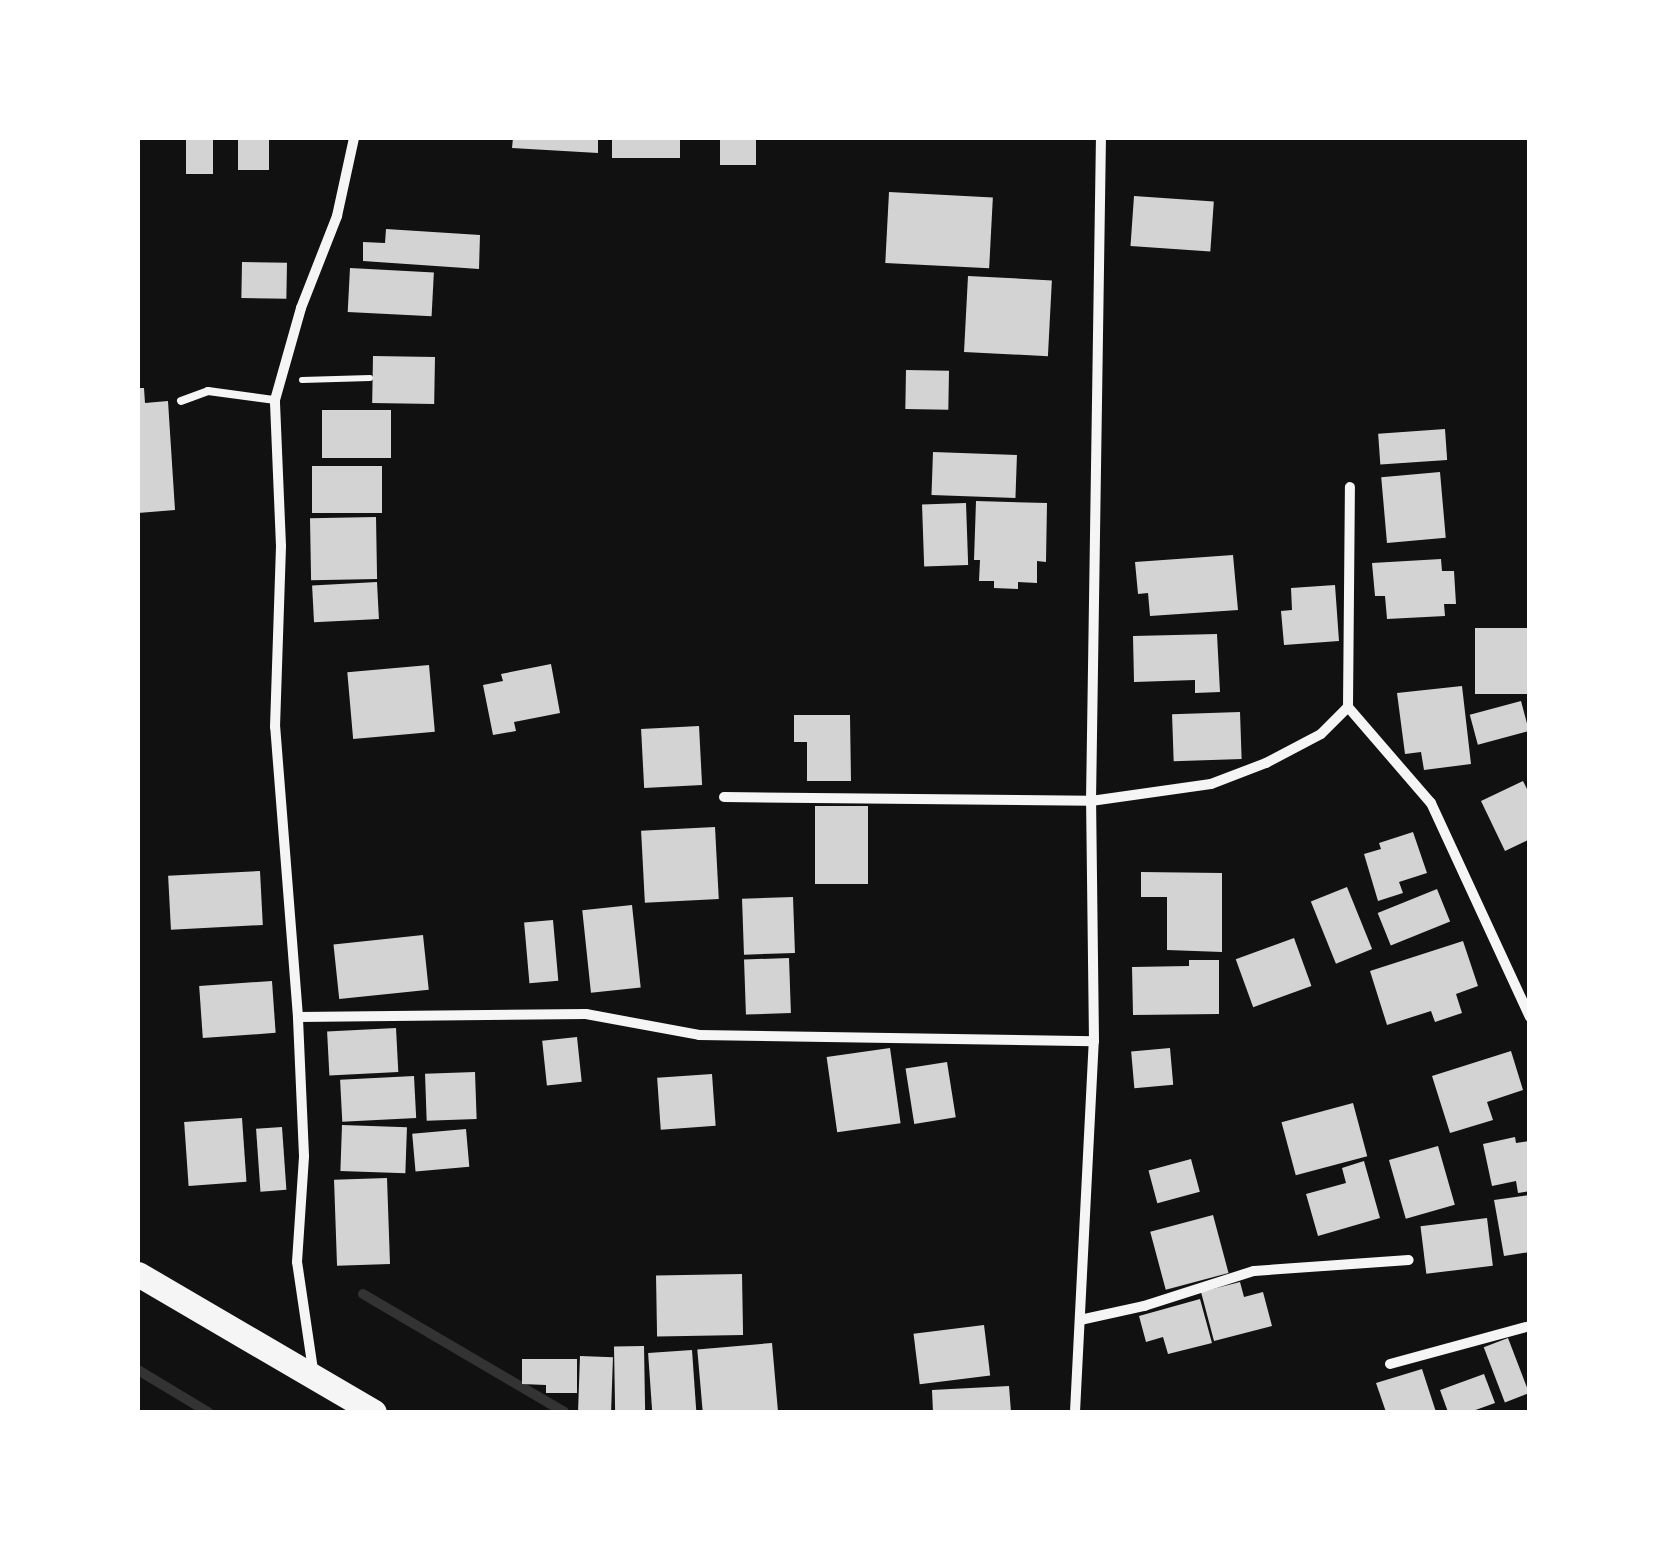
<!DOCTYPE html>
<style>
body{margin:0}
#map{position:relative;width:1667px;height:1550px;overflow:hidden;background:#111;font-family:Ubuntu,sans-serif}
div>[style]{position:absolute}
.stream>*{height:10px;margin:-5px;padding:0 5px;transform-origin:5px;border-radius:5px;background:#333}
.building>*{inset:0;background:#d3d3d3;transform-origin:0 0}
.path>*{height:6px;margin:-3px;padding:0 3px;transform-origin:3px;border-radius:3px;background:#f5f5f5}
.service>*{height:8px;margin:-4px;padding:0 4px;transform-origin:4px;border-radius:4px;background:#f5f5f5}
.minor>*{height:10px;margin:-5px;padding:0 5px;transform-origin:5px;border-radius:5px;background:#f5f5f5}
.primary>*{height:25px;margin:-12.5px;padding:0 12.5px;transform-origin:12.5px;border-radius:12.5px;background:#f5f5f5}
span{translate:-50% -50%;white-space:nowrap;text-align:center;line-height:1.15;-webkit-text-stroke:8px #fff;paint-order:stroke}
.frame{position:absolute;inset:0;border:140px solid #fff;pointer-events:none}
</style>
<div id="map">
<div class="stream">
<div style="left:363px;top:1294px;width:233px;rotate:30.4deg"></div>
<div style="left:138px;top:1370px;width:82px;rotate:31deg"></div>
</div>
<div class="building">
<div style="left:186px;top:138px;width:27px;height:36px"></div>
<div style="left:238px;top:138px;width:31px;height:32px"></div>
<div style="clip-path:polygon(513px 138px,598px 138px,598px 153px,512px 148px)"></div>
<div style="left:612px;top:138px;width:68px;height:20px"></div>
<div style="left:720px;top:138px;width:36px;height:27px"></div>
<div style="left:889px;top:192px;width:104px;height:71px;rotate:3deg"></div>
<div style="left:1134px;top:196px;width:80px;height:50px;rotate:4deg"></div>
<div style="clip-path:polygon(386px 229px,480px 235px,479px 269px,363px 261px,363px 242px,385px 243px)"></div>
<div style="left:242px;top:262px;width:45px;height:36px;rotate:1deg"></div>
<div style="left:350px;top:268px;width:84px;height:44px;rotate:3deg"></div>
<div style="left:968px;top:276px;width:84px;height:76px;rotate:3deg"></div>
<div style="left:373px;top:356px;width:62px;height:47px;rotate:1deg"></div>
<div style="left:906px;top:370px;width:43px;height:39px;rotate:1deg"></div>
<div style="clip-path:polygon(138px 388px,144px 388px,145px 403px,168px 401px,175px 510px,138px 513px)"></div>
<div style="left:322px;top:410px;width:69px;height:48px"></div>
<div style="left:1445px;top:429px;width:31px;height:67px;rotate:86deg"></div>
<div style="left:933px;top:452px;width:84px;height:43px;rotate:2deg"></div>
<div style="left:312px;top:466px;width:70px;height:47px"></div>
<div style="left:1440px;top:472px;width:66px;height:59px;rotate:85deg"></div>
<div style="clip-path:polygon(976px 501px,1047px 503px,1046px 562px,1037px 561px,1037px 583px,1018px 582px,1018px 589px,994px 588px,994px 581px,979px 581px,980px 560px,974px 560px)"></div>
<div style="left:966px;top:503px;width:62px;height:44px;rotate:88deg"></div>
<div style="left:376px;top:517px;width:62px;height:66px;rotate:89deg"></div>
<div style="clip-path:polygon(1233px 555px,1238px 610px,1150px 616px,1148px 593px,1138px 594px,1135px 562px)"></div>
<div style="clip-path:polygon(1441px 559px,1442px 571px,1454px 571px,1456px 604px,1444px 604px,1445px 616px,1387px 619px,1385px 596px,1375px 596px,1372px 563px)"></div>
<div style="left:377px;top:582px;width:37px;height:65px;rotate:87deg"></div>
<div style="clip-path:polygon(1335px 585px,1339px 641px,1284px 645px,1281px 611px,1292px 610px,1291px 588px)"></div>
<div style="left:1530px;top:628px;width:66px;height:55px;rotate:90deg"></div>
<div style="clip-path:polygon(1217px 634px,1220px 692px,1195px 693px,1195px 680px,1134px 682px,1133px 636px)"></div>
<div style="clip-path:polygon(551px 664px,560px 713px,514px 722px,516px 731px,493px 735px,483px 685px,503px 681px,501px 674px)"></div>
<div style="left:429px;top:665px;width:67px;height:82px;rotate:85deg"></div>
<div style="clip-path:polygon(1462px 686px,1471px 764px,1424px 770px,1421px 752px,1405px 754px,1397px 693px)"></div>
<div style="left:1521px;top:701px;width:31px;height:53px;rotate:75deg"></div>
<div style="left:1240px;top:712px;width:47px;height:68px;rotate:88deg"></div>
<div style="clip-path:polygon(794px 715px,850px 715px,851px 781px,807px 781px,807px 742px,794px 742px)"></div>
<div style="left:699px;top:726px;width:59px;height:58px;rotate:87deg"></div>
<div style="clip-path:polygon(1523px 781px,1530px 795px,1530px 839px,1505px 851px,1481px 801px)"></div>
<div style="left:815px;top:806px;width:53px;height:78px"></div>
<div style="left:715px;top:827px;width:72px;height:74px;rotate:87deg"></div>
<div style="clip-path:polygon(1413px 832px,1427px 873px,1399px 882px,1403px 893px,1378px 901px,1364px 854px,1381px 849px,1379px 843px)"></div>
<div style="left:260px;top:871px;width:54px;height:92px;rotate:87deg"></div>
<div style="clip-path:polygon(1141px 872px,1222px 873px,1222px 952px,1167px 950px,1167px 897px,1141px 897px)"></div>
<div style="left:1347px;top:887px;width:67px;height:39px;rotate:68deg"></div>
<div style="left:1437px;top:889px;width:35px;height:64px;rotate:68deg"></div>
<div style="left:793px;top:897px;width:56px;height:51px;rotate:88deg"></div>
<div style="left:632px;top:905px;width:83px;height:50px;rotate:84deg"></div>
<div style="left:553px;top:920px;width:61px;height:29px;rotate:85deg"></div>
<div style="left:423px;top:935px;width:55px;height:90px;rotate:84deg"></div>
<div style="left:1294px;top:938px;width:51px;height:62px;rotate:70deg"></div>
<div style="clip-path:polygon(1463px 941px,1478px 986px,1456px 994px,1462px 1013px,1435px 1022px,1431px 1011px,1387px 1025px,1370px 971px)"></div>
<div style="left:789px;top:958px;width:55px;height:45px;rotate:88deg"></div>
<div style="clip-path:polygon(1189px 960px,1219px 960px,1219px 1014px,1133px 1015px,1132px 967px,1189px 966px)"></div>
<div style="left:272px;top:981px;width:52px;height:73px;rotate:86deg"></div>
<div style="left:396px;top:1028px;width:44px;height:69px;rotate:87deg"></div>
<div style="left:577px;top:1037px;width:45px;height:35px;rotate:84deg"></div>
<div style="left:890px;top:1048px;width:76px;height:64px;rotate:82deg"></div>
<div style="left:1170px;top:1048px;width:37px;height:39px;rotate:85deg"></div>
<div style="clip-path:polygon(1511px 1051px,1523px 1090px,1487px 1102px,1493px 1120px,1450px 1133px,1432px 1076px)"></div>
<div style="left:947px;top:1062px;width:56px;height:42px;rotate:81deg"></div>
<div style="left:475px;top:1072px;width:47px;height:50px;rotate:88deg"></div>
<div style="left:712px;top:1074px;width:52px;height:55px;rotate:86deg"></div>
<div style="left:414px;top:1076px;width:42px;height:74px;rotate:87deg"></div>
<div style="left:1353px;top:1103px;width:55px;height:74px;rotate:75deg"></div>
<div style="left:242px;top:1118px;width:64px;height:58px;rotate:86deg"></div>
<div style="left:342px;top:1125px;width:65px;height:46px;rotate:2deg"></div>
<div style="left:282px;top:1127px;width:63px;height:26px;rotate:86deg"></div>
<div style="left:466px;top:1129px;width:38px;height:54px;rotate:85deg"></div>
<div style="clip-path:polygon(1515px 1137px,1516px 1143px,1530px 1141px,1530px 1191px,1518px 1193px,1516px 1181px,1492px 1186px,1483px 1144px)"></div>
<div style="left:1438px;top:1146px;width:61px;height:51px;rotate:74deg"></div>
<div style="left:1191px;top:1159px;width:34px;height:44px;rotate:75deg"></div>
<div style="clip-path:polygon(1364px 1161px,1380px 1218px,1318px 1236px,1306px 1194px,1346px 1183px,1342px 1168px)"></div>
<div style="left:387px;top:1178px;width:86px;height:53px;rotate:88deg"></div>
<div style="clip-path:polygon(1530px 1195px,1530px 1252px,1504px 1256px,1494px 1200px)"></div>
<div style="left:1213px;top:1215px;width:60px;height:65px;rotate:75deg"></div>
<div style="left:1487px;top:1218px;width:48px;height:67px;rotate:83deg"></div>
<div style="left:742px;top:1274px;width:61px;height:86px;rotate:89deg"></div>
<div style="clip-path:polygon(1240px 1282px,1244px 1297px,1263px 1292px,1272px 1326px,1214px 1341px,1201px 1292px)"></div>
<div style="clip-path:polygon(1200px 1299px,1212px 1343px,1168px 1354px,1163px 1337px,1146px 1342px,1139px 1316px)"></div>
<div style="left:984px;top:1325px;width:51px;height:71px;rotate:83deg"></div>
<div style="left:1508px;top:1338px;width:59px;height:26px;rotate:69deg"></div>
<div style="left:772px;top:1343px;width:69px;height:75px;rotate:85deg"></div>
<div style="left:644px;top:1346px;width:66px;height:30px;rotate:89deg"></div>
<div style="left:692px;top:1350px;width:62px;height:44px;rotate:86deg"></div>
<div style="left:580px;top:1356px;width:33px;height:56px;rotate:2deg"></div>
<div style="clip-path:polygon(522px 1359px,577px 1359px,577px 1393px,546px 1393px,546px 1385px,522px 1384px)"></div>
<div style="clip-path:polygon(1422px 1369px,1436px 1412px,1386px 1412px,1376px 1383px)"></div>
<div style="clip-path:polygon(1484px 1374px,1495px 1403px,1470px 1412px,1448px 1412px,1440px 1390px)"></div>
<div style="clip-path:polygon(1009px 1386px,1011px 1412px,933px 1412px,932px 1390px)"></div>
</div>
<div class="path">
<div style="left:302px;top:380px;width:68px;rotate:-1.7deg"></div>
</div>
<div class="service">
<div style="left:181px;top:401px;width:29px;rotate:-20deg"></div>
<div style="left:208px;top:391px;width:68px;rotate:7.7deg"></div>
</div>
<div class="minor">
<div style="left:1348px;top:707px;width:127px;rotate:49.2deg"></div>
<div style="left:1431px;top:803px;width:236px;rotate:65.2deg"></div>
<div style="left:724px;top:797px;width:367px;rotate:0.6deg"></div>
<div style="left:1091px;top:801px;width:121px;rotate:-8.1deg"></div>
<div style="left:1211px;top:784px;width:59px;rotate:-20.9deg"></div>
<div style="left:1266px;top:763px;width:62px;rotate:-27.8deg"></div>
<div style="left:1321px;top:734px;width:38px;rotate:-45deg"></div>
<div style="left:1348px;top:707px;width:220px;rotate:-89.5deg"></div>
<div style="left:298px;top:1017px;width:288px;rotate:-0.6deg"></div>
<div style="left:586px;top:1014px;width:115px;rotate:10.5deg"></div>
<div style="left:699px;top:1035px;width:395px;rotate:0.9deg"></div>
<div style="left:1080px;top:1320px;width:66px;rotate:-12.3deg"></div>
<div style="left:1144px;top:1306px;width:115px;rotate:-17.7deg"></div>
<div style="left:1254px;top:1271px;width:155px;rotate:-4.1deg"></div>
<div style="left:1390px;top:1364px;width:145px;rotate:-15.2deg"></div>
<div style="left:313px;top:1370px;width:109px;rotate:-98.4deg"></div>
<div style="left:297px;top:1262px;width:106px;rotate:-86.2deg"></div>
<div style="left:304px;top:1156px;width:139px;rotate:-92.5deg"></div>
<div style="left:298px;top:1017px;width:291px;rotate:-94.5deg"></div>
<div style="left:275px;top:727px;width:181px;rotate:-88.1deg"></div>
<div style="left:281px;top:546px;width:146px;rotate:-92.4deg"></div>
<div style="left:275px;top:400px;width:96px;rotate:-74.2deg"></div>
<div style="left:301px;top:308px;width:99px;rotate:-68.6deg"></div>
<div style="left:337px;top:216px;width:80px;rotate:-77.7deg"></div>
<div style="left:1075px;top:1412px;width:371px;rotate:-87.1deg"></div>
<div style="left:1094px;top:1041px;width:240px;rotate:-90.7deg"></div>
<div style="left:1091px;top:801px;width:663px;rotate:-89.14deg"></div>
</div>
<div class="primary">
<div style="left:138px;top:1274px;width:273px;rotate:30.3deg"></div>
</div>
<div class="frame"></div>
</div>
